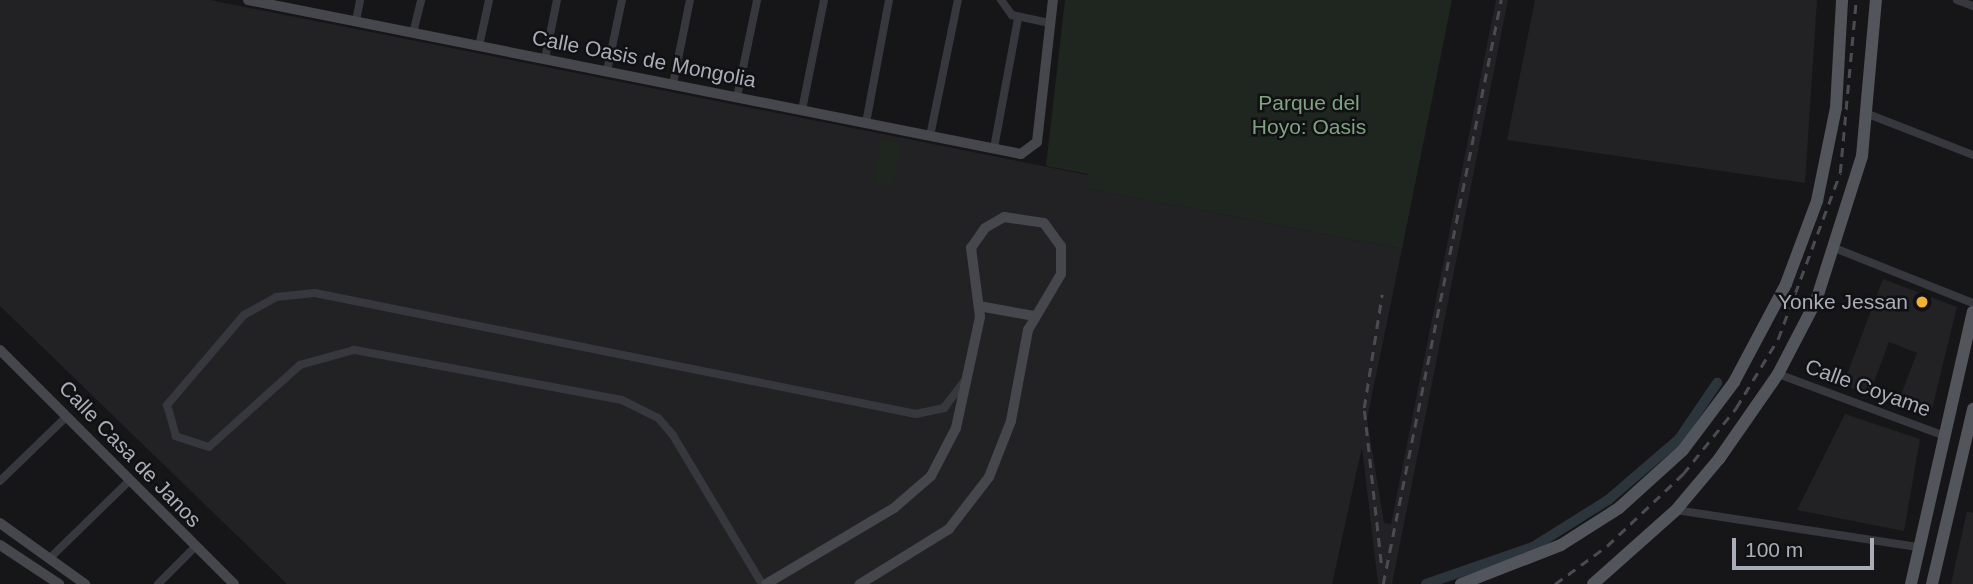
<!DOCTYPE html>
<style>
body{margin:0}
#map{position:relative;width:1973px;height:584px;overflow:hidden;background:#161618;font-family:Arial,sans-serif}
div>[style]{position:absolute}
.built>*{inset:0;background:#222225}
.green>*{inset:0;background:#1e261f;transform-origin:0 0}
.canal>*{height:10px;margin:-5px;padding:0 5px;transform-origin:5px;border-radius:5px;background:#2c353c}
.street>*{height:8px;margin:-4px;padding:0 4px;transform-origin:4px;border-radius:4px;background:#37383d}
.secondary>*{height:10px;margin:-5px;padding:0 5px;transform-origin:5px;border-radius:5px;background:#45474d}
.primary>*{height:12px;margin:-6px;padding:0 6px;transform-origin:6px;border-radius:6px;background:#53555c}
.rail>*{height:2.5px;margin-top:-1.25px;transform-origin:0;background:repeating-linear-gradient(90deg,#4a4c52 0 9px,transparent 0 16px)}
.dots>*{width:19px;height:19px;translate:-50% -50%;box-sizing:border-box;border:4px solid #111113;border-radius:50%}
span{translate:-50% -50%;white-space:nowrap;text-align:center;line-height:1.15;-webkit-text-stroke:5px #111113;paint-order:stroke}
.street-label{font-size:21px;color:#a8adb8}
.park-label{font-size:21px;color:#7fa381}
.poi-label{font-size:21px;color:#a8adb8}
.right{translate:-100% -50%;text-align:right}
.scale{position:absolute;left:1732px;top:538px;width:142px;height:32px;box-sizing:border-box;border:4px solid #a8adb8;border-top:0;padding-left:9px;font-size:21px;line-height:24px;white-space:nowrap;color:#a8adb8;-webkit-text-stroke:5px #111113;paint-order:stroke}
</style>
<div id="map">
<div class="built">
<div style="clip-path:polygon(0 0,210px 0,1088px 175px,1086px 188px,1402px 249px,1367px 419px,1384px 523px,1391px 524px,1496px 0,1508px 0,1392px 584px,1378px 584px,1362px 447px,1332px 584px,287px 584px,0 306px)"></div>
<div style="clip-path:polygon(1535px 0,1817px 0,1805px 183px,1507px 140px)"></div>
<div style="clip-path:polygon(1883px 279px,1957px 307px,1930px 417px,1897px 405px,1917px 353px,1889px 342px,1869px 395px,1843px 385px)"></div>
<div style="clip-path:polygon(1845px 414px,1920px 439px,1904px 531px,1797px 510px)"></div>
<div style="clip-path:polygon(1967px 511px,1973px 513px,1973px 584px,1951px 584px)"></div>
</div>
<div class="green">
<div style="clip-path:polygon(1065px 0,1452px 0,1402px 249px,1085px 188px,1088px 174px,1046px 166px)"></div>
<div style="left:881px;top:139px;width:21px;height:44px;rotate:11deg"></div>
</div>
<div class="canal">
<div style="left:1426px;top:584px;width:113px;rotate:-19.1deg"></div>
<div style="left:1533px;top:547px;width:89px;rotate:-32.1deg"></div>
<div style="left:1608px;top:500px;width:94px;rotate:-40.7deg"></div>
<div style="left:1679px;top:439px;width:68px;rotate:-55.8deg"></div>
</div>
<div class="street">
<div style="left:1001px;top:0;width:19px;rotate:54deg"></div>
<div style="left:1012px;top:15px;width:39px;rotate:12deg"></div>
<div style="left:1957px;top:0;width:17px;rotate:21deg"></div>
<div style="left:356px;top:21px;width:21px;rotate:-79deg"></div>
<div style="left:413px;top:33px;width:34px;rotate:-76deg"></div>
<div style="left:479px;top:46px;width:47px;rotate:-77.7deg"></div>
<div style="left:545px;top:59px;width:60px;rotate:-78.5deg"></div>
<div style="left:607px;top:71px;width:73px;rotate:-78.1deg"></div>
<div style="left:673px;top:84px;width:86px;rotate:-78.6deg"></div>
<div style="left:737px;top:97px;width:99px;rotate:-78.3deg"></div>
<div style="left:802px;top:110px;width:112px;rotate:-78.7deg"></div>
<div style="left:1868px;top:114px;width:113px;rotate:21.3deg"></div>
<div style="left:866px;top:123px;width:125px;rotate:-79.4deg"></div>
<div style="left:930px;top:136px;width:139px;rotate:-78.4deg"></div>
<div style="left:994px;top:148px;width:132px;rotate:-79.5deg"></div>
<div style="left:1837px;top:249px;width:146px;rotate:21.7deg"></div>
<div style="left:1778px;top:374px;width:178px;rotate:20.4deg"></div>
<div style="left:0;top:481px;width:93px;rotate:-44.1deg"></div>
<div style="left:1676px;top:510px;width:246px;rotate:8.7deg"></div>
<div style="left:49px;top:559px;width:112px;rotate:-44.3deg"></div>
<div style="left:158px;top:584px;width:52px;rotate:-45deg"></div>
<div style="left:762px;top:584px;width:174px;rotate:-120.9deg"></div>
<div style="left:673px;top:435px;width:23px;rotate:-131deg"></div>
<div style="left:658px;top:418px;width:40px;rotate:-153.4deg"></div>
<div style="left:622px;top:400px;width:273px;rotate:-169.4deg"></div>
<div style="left:354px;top:350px;width:56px;rotate:164.5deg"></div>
<div style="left:300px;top:365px;width:122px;rotate:138deg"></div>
<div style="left:209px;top:447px;width:35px;rotate:-162deg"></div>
<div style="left:176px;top:436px;width:32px;rotate:-106deg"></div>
<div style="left:167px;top:405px;width:118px;rotate:-49.5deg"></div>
<div style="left:244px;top:315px;width:37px;rotate:-29deg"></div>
<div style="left:276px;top:297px;width:39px;rotate:-6deg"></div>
<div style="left:315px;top:293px;width:613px;rotate:11.38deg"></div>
<div style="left:916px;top:414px;width:29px;rotate:-12deg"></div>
<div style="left:944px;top:408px;width:35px;rotate:-53deg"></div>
</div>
<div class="secondary">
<div style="left:248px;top:0;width:788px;rotate:11.27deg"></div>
<div style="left:1021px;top:154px;width:20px;rotate:-37deg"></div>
<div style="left:1037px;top:142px;width:143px;rotate:-83.6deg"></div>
<div style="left:979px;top:306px;width:56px;rotate:10.3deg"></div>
<div style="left:0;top:350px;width:331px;rotate:45deg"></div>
<div style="left:0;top:523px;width:105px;rotate:35.7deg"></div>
<div style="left:0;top:545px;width:71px;rotate:33.5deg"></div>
<div style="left:766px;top:584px;width:149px;rotate:-30.7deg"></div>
<div style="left:894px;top:508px;width:49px;rotate:-40.9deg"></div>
<div style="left:931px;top:476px;width:54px;rotate:-62.5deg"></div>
<div style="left:956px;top:428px;width:114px;rotate:-77.8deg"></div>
<div style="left:980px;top:317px;width:70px;rotate:-97.4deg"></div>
<div style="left:971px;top:248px;width:24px;rotate:-55deg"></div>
<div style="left:985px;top:228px;width:22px;rotate:-30deg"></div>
<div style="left:1004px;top:217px;width:40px;rotate:8.5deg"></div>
<div style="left:1044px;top:223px;width:29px;rotate:54deg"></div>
<div style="left:1061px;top:246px;width:28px;rotate:90deg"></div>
<div style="left:1061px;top:274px;width:65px;rotate:120.5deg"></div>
<div style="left:1028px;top:330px;width:93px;rotate:100.6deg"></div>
<div style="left:1011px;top:421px;width:60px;rotate:111.4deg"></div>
<div style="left:989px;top:477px;width:66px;rotate:127.6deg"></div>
<div style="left:949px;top:529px;width:105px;rotate:148.3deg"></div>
</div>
<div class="primary">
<div style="left:1461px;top:584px;width:107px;rotate:-21.3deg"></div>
<div style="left:1561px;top:545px;width:69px;rotate:-32.5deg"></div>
<div style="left:1619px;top:508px;width:86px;rotate:-42.2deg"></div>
<div style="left:1683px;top:450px;width:85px;rotate:-53.1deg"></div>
<div style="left:1734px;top:382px;width:111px;rotate:-62deg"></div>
<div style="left:1786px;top:284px;width:89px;rotate:-69.5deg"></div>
<div style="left:1817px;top:201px;width:95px;rotate:-78.5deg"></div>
<div style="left:1836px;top:108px;width:108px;rotate:-86.8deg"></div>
<div style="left:1593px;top:584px;width:111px;rotate:-41.7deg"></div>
<div style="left:1676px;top:510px;width:67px;rotate:-49.9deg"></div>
<div style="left:1719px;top:459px;width:103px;rotate:-55.2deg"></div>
<div style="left:1778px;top:374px;width:82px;rotate:-62.5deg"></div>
<div style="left:1816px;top:301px;width:152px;rotate:-72.4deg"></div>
<div style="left:1862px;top:156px;width:157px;rotate:-84.9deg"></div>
<div style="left:1911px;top:584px;width:279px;rotate:-77.2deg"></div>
<div style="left:1932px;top:584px;width:180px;rotate:-76.8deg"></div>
</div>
<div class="rail">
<div style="left:1381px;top:563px;width:156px;rotate:-96.3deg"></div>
<div style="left:1364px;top:408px;width:115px;rotate:-81deg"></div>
<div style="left:1383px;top:584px;width:596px;rotate:-78.58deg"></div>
<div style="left:1555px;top:584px;width:64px;rotate:-36.2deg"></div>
<div style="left:1607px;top:546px;width:105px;rotate:-43.5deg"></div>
<div style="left:1683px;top:474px;width:85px;rotate:-51.2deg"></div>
<div style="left:1736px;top:408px;width:81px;rotate:-58.7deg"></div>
<div style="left:1778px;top:339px;width:177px;rotate:-69.5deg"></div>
<div style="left:1840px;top:173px;width:174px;rotate:-84.7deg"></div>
</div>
<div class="dots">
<div style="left:1922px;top:302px;background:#f2b134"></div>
</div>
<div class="street-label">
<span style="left:644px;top:59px;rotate:11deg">Calle Oasis de Mongolia</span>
<span style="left:1868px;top:388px;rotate:20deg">Calle Coyame</span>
<span style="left:130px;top:454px;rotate:46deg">Calle Casa de Janos</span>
</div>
<div class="park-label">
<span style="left:1309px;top:115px">Parque del<br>Hoyo: Oasis</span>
</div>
<div class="poi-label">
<span class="right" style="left:1908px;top:302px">Yonke Jessan</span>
</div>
<div class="scale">100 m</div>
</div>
